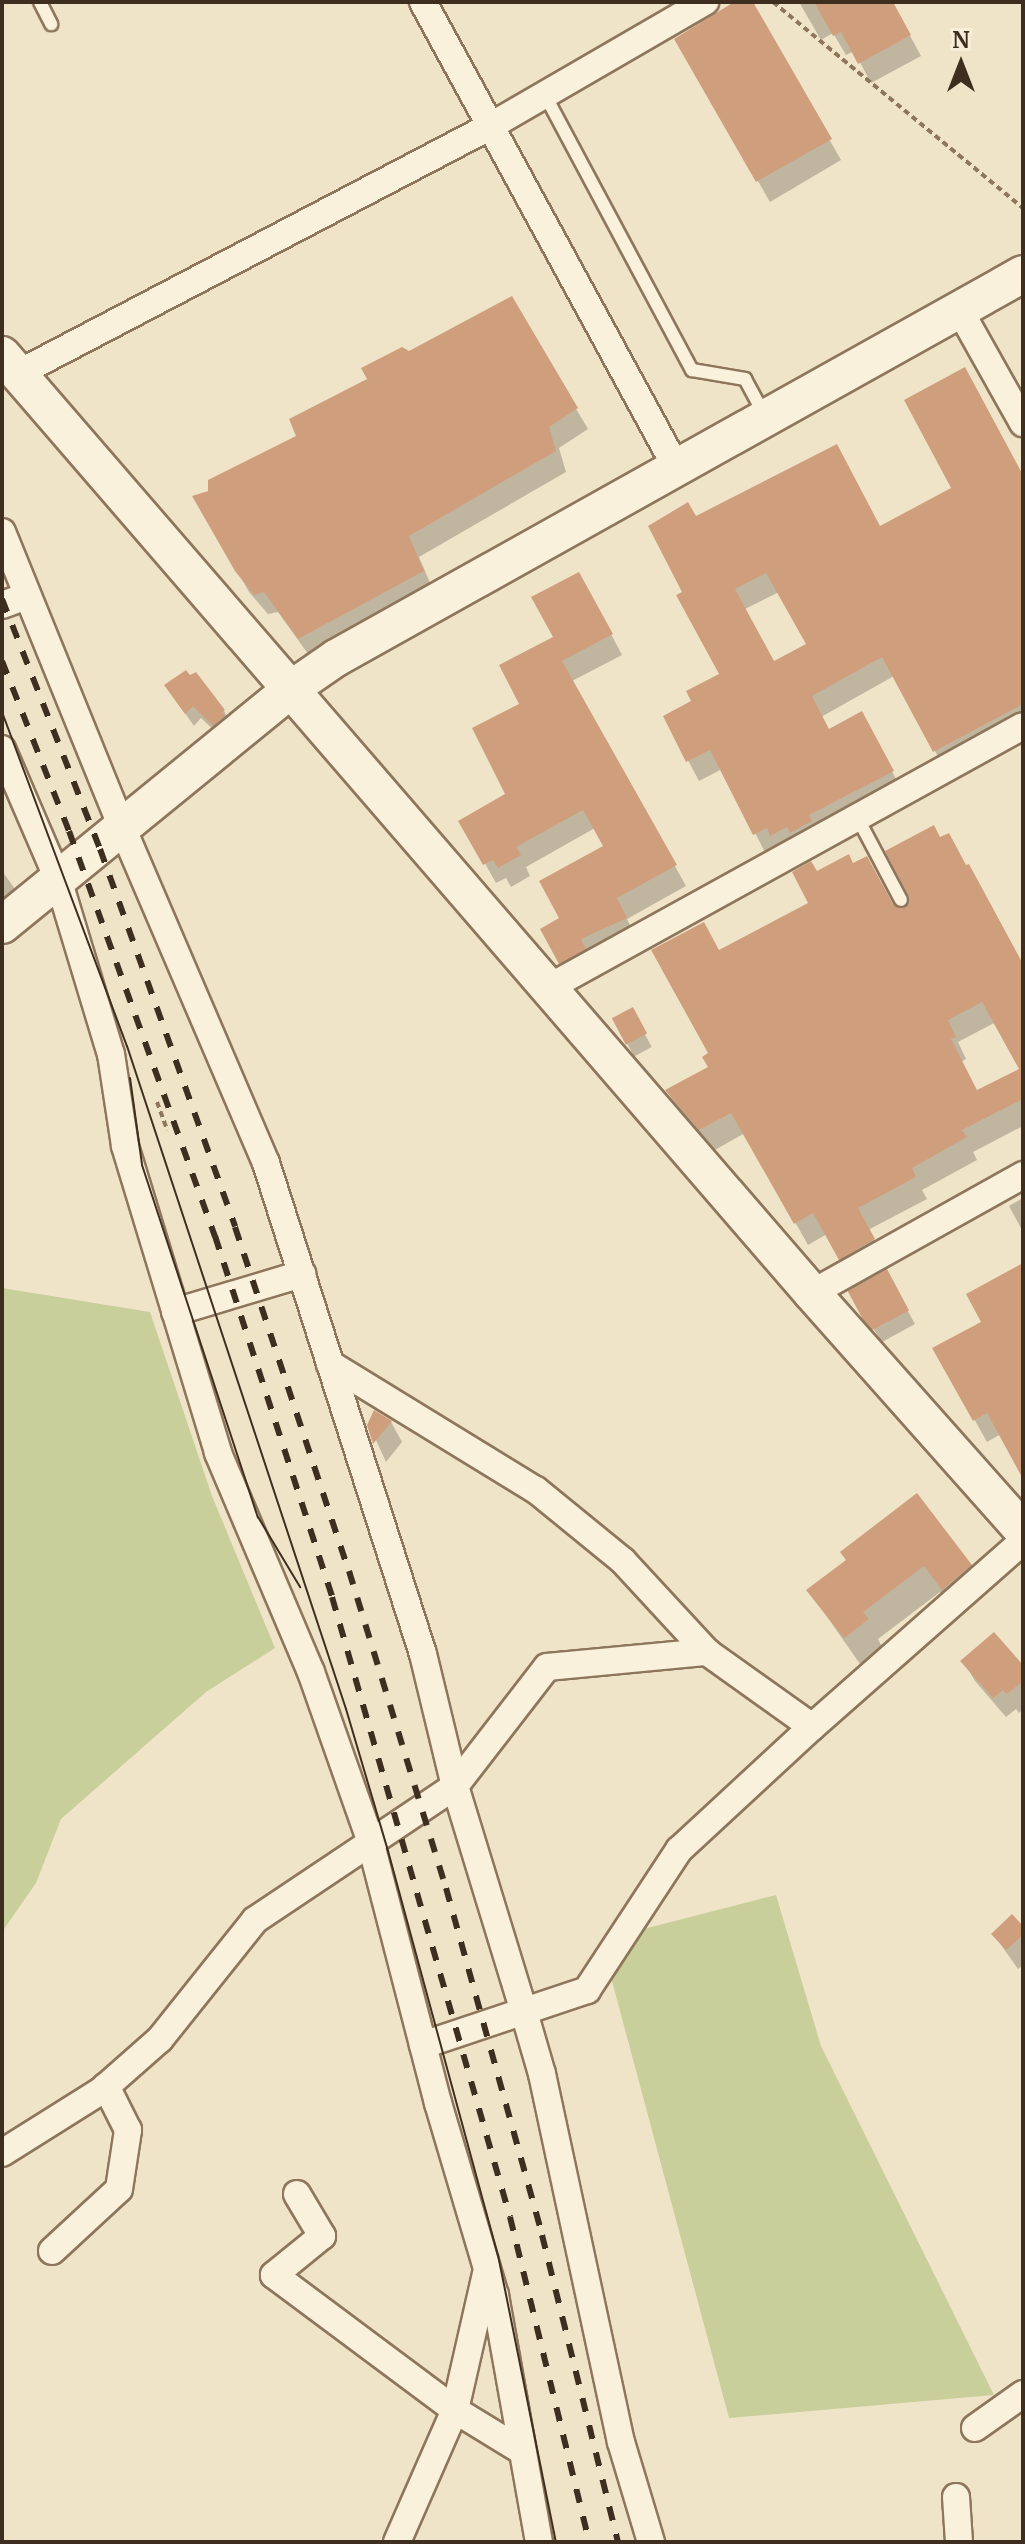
<!DOCTYPE html>
<style>
body{margin:0}
#map{position:relative;width:1025px;height:2544px;overflow:hidden;background:#f0e4c8;font-family:Merriweather,serif}
div>[style]{position:absolute}
.green>*{inset:0;background:#c9cf9b}
.shadow>*{inset:0;background:#0003;transform-origin:0 0}
.building>*{inset:0;background:#cf9f7d;transform-origin:0 0}
.path>*{height:4px;margin-top:-2px;transform-origin:0;background:repeating-linear-gradient(90deg,#8d765c 0 6px,transparent 0 10px)}
.roads{filter:drop-shadow(2px 0 #8d765c) drop-shadow(-2px 0 #8d765c) drop-shadow(0 2px #8d765c) drop-shadow(0 -2px #8d765c)}
.lane>*{height:12px;margin:-6px;padding:0 6px;transform-origin:6px;border-radius:6px;background:#faf1dc}
.street>*{height:26px;margin:-13px;padding:0 13px;transform-origin:13px;border-radius:13px;background:#faf1dc}
.secondary>*{height:36px;margin:-18px;padding:0 18px;transform-origin:18px;border-radius:18px;background:#faf1dc}
.tram>*{height:2px;margin:-1px;padding:0 1px;transform-origin:1px;border-radius:1px;background:#3d2e20}
.rail>*{height:6px;margin-top:-3px;transform-origin:0;background:repeating-linear-gradient(90deg,#3d2e20 0 14px,transparent 0 28px)}
span{translate:-50% -50%;white-space:nowrap;text-align:center;line-height:1.15;-webkit-text-stroke:6px #f7eed8;paint-order:stroke}
.frame{position:absolute;inset:0;border:4px solid #3d2e20;pointer-events:none}
.north{position:absolute;left:921px;top:24px;width:80px;height:80px;-webkit-text-stroke:6px #f7eed8;paint-order:stroke;rotate:0deg;font-size:22px;font-weight:700;line-height:32px;text-align:center;color:#3d2e20}
.north::after{content:'';display:block;margin:auto;width:28px;height:36px;background:#3d2e20;clip-path:polygon(50% 0,100% 100%,50% 72%,0 100%)}
</style>
<div id="map">
<div class="green">
<div style="clip-path:polygon(2px 1288px,150px 1312px,212px 1496px,275px 1648px,206px 1692px,61px 1819px,36px 1883px,2px 1932px)"></div>
<div style="clip-path:polygon(776px 1895px,821px 2046px,994px 2395px,729px 2418px,601px 1940px)"></div>
</div>
<div class="shadow">
<div style="clip-path:polygon(738px 2px,751px 2px,841px 160px,770px 202px,676px 39px)"></div>
<div style="clip-path:polygon(799px 2px,892px 2px,921px 56px,871px 83px,854px 51px,846px 55px,833px 33px,821px 40px)"></div>
<div style="clip-path:polygon(511px 299px,588px 429px,559px 448px,566px 472px,419px 557px,434px 592px,311px 658px,278px 612px,268px 614px,249px 592px,195px 497px,210px 492px,299px 437px,369px 380px,409px 354px)"></div>
<div style="clip-path:polygon(evenodd,1023px 477px,1023px 730px,946px 771px,894px 676px,821px 717px,829px 731px,872px 734px,903px 792px,766px 854px,722px 769px,699px 781px,665px 717px,694px 702px,722px 675px,684px 592px,696px 518px,880px 528px,1023px 477px,779px 592px,809px 645px,774px 663px,745px 609px,779px 592px)"></div>
<div style="clip-path:polygon(590px 594px,622px 655px,572px 681px,686px 886px,627px 919px,636px 938px,572px 982px,542px 929px,562px 919px,606px 847px,595px 828px,526px 867px,530px 876px,511px 887px,506px 878px,496px 883px,461px 821px,508px 794px,522px 705px,556px 638px)"></div>
<div style="clip-path:polygon(175px 699px,224px 711px,231px 724px,222px 738px,201px 718px,194px 726px)"></div>
<div style="clip-path:polygon(evenodd,853px 865px,893px 906px,1023px 962px,1023px 1126px,973px 1152px,977px 1160px,922px 1190px,927px 1199px,868px 1230px,886px 1262px,853px 1280px,827px 1234px,808px 1245px,745px 1133px,713px 1151px,680px 1112px,667px 1091px,710px 1068px,719px 952px,810px 904px,816px 874px,853px 865px,996px 1022px,1022px 1070px,977px 1092px,961px 1062px,966px 1059px,958px 1042px,996px 1022px)"></div>
<div style="clip-path:polygon(3px 872px,26px 905px,2px 913px,2px 873px)"></div>
<div style="left:632px;top:1010px;width:42px;height:20px;rotate:62deg"></div>
<div style="clip-path:polygon(1023px 1198px,1023px 1232px,1009px 1206px)"></div>
<div style="clip-path:polygon(1023px 1265px,1023px 1475px,1001px 1434px,987px 1442px,935px 1349px,984px 1322px)"></div>
<div style="clip-path:polygon(886px 1272px,915px 1324px,882px 1342px,858px 1305px)"></div>
<div style="clip-path:polygon(391px 1422px,402px 1442px,386px 1462px,369px 1425px)"></div>
<div style="clip-path:polygon(847px 1561px,970px 1566px,985px 1593px,958px 1615px,940px 1592px,878px 1639px,882px 1647px,860px 1664px,809px 1591px)"></div>
<div style="clip-path:polygon(963px 1661px,1023px 1668px,1023px 1709px,1019px 1713px,1016px 1709px,1006px 1717px,975px 1681px)"></div>
<div style="clip-path:polygon(1023px 1929px,1023px 1965px,1018px 1969px,994px 1935px)"></div>
</div>
<div class="building">
<div style="clip-path:polygon(734px 2px,753px 2px,832px 139px,756px 182px,674px 39px)"></div>
<div style="clip-path:polygon(814px 2px,893px 2px,911px 35px,858px 64px,841px 32px,833px 36px)"></div>
<div style="clip-path:polygon(512px 296px,578px 408px,549px 427px,556px 451px,409px 536px,424px 571px,298px 639px,264px 592px,254px 595px,235px 571px,192px 496px,208px 491px,208px 480px,296px 436px,289px 419px,367px 379px,361px 368px,402px 347px,409px 351px)"></div>
<div style="clip-path:polygon(evenodd,965px 367px,1023px 475px,1023px 704px,933px 752px,882px 657px,812px 696px,829px 729px,862px 711px,894px 771px,809px 815px,812px 821px,790px 833px,787px 827px,770px 836px,767px 828px,753px 835px,710px 750px,686px 762px,663px 716px,691px 701px,686px 691px,719px 674px,676px 595px,682px 592px,648px 526px,688px 502px,696px 516px,837px 444px,880px 526px,951px 488px,904px 400px,965px 367px,766px 573px,806px 644px,774px 661px,735px 589px,766px 573px)"></div>
<div style="clip-path:polygon(579px 572px,613px 634px,562px 661px,677px 865px,617px 898px,627px 918px,581px 939px,586px 949px,559px 964px,540px 929px,559px 918px,539px 881px,603px 846px,583px 810px,516px 847px,521px 855px,498px 868px,493px 860px,483px 865px,458px 821px,505px 794px,472px 728px,519px 704px,499px 665px,553px 637px,531px 597px)"></div>
<div style="clip-path:polygon(186px 670px,190px 675px,196px 672px,225px 710px,222px 712px,225px 716px,213px 726px,193px 706px,185px 714px,164px 685px)"></div>
<div style="clip-path:polygon(evenodd,934px 825px,940px 837px,949px 833px,966px 865px,969px 864px,1023px 964px,1023px 1099px,962px 1130px,967px 1137px,912px 1168px,916px 1177px,858px 1208px,875px 1239px,839px 1260px,813px 1213px,794px 1224px,731px 1113px,699px 1130px,665px 1090px,708px 1067px,702px 1057px,708px 1053px,651px 950px,704px 922px,719px 950px,808px 903px,792px 872px,811px 861px,817px 871px,849px 854px,853px 863px,867px 856px,893px 904px,904px 908px,909px 897px,885px 851px,934px 825px,982px 1002px,1019px 1069px,977px 1090px,951px 1039px,956px 1037px,948px 1020px,982px 1002px)"></div>
<div style="left:633px;top:1007px;width:30px;height:24px;rotate:62deg"></div>
<div style="clip-path:polygon(1023px 1263px,1023px 1479px,987px 1413px,973px 1421px,932px 1348px,981px 1322px,966px 1294px)"></div>
<div style="left:887px;top:1269px;width:47px;height:45px;rotate:62deg"></div>
<div style="clip-path:polygon(374px 1410px,392px 1421px,373px 1444px,367px 1425px)"></div>
<div style="clip-path:polygon(917px 1493px,972px 1565px,942px 1590px,924px 1566px,863px 1612px,869px 1619px,844px 1638px,806px 1590px,846px 1560px,840px 1552px)"></div>
<div style="clip-path:polygon(994px 1632px,1023px 1665px,1023px 1681px,1007px 1694px,1003px 1690px,993px 1698px,960px 1661px)"></div>
<div style="clip-path:polygon(1012px 1914px,1023px 1926px,1023px 1935px,1006px 1950px,991px 1934px)"></div>
</div>
<div class="path">
<div style="left:773px;top:2px;width:324px;rotate:39.5deg"></div>
<div style="left:157px;top:1102px;width:30px;rotate:70deg"></div>
</div>
<div class="roads">
<div class="lane">
<div style="left:40px;top:2px;width:25px;rotate:63deg"></div>
<div style="left:545px;top:95px;width:312px;rotate:61.9deg"></div>
<div style="left:692px;top:370px;width:54px;rotate:9.6deg"></div>
<div style="left:745px;top:379px;width:42px;rotate:61.6deg"></div>
<div style="left:856px;top:815px;width:96px;rotate:62.1deg"></div>
</div>
<div class="street">
<div style="left:423px;top:2px;width:527px;rotate:61.44deg"></div>
<div style="left:959px;top:309px;width:131px;rotate:60.7deg"></div>
<div style="left:19px;top:373px;width:530px;rotate:-27.63deg"></div>
<div style="left:489px;top:127px;width:250px;rotate:-30.1deg"></div>
<div style="left:2px;top:532px;width:318px;rotate:67.9deg"></div>
<div style="left:122px;top:827px;width:366px;rotate:66.8deg"></div>
<div style="left:266px;top:1163px;width:515px;rotate:72.27deg"></div>
<div style="left:423px;top:1654px;width:136px;rotate:76.4deg"></div>
<div style="left:455px;top:1786px;width:236px;rotate:73deg"></div>
<div style="left:524px;top:2012px;width:65px;rotate:73.8deg"></div>
<div style="left:542px;top:2074px;width:376px;rotate:77.9deg"></div>
<div style="left:621px;top:2442px;width:104px;rotate:73.3deg"></div>
<div style="left:2px;top:605px;width:27px;rotate:-20deg"></div>
<div style="left:2px;top:749px;width:142px;rotate:66.7deg"></div>
<div style="left:58px;top:879px;width:183px;rotate:73.2deg"></div>
<div style="left:111px;top:1054px;width:93px;rotate:81.3deg"></div>
<div style="left:125px;top:1146px;width:321px;rotate:73.1deg"></div>
<div style="left:218px;top:1453px;width:238px;rotate:67deg"></div>
<div style="left:311px;top:1672px;width:178px;rotate:70.6deg"></div>
<div style="left:370px;top:1840px;width:272px;rotate:75.5deg"></div>
<div style="left:438px;top:2103px;width:200px;rotate:73.5deg"></div>
<div style="left:495px;top:2295px;width:251px;rotate:79.9deg"></div>
<div style="left:548px;top:988px;width:542px;rotate:-28.88deg"></div>
<div style="left:812px;top:1293px;width:242px;rotate:-29.2deg"></div>
<div style="left:175px;top:1312px;width:133px;rotate:-16.7deg"></div>
<div style="left:330px;top:1364px;width:241px;rotate:31.5deg"></div>
<div style="left:536px;top:1490px;width:112px;rotate:39.2deg"></div>
<div style="left:623px;top:1561px;width:124px;rotate:47.3deg"></div>
<div style="left:423px;top:2045px;width:173px;rotate:-18.5deg"></div>
<div style="left:587px;top:1990px;width:168px;rotate:-56.7deg"></div>
<div style="left:679px;top:1850px;width:181px;rotate:-42.8deg"></div>
<div style="left:812px;top:1727px;width:281px;rotate:-41.4deg"></div>
<div style="left:2px;top:2153px;width:117px;rotate:-32.1deg"></div>
<div style="left:101px;top:2091px;width:79px;rotate:-41.4deg"></div>
<div style="left:160px;top:2039px;width:152px;rotate:-51.4deg"></div>
<div style="left:255px;top:1920px;width:241px;rotate:-33.8deg"></div>
<div style="left:455px;top:1786px;width:150px;rotate:-52.3deg"></div>
<div style="left:547px;top:1667px;width:161px;rotate:-5.4deg"></div>
<div style="left:707px;top:1652px;width:129px;rotate:35.5deg"></div>
<div style="left:297px;top:2194px;width:49px;rotate:59.2deg"></div>
<div style="left:322px;top:2236px;width:62px;rotate:140.9deg"></div>
<div style="left:274px;top:2275px;width:226px;rotate:36.7deg"></div>
<div style="left:455px;top:2410px;width:79px;rotate:31.5deg"></div>
<div style="left:52px;top:2251px;width:91px;rotate:-42.8deg"></div>
<div style="left:119px;top:2189px;width:60px;rotate:-81.3deg"></div>
<div style="left:128px;top:2130px;width:49px;rotate:-116.6deg"></div>
<div style="left:975px;top:2428px;width:59px;rotate:-35.3deg"></div>
<div style="left:956px;top:2497px;width:45px;rotate:86.2deg"></div>
<div style="left:397px;top:2542px;width:144px;rotate:-66.3deg"></div>
<div style="left:455px;top:2410px;width:140px;rotate:-77.2deg"></div>
</div>
<div class="secondary">
<div style="left:2px;top:355px;width:1239px;rotate:49.19deg"></div>
<div style="left:812px;top:1293px;width:318px;rotate:48.4deg"></div>
<div style="left:2px;top:925px;width:373px;rotate:-39.2deg"></div>
<div style="left:291px;top:689px;width:55px;rotate:-34.6deg"></div>
<div style="left:336px;top:658px;width:787px;rotate:-29.2deg"></div>
</div>
</div>
<div class="tram">
<div style="left:2px;top:712px;width:357px;rotate:69.5deg"></div>
<div style="left:127px;top:1046px;width:698px;rotate:71.72deg"></div>
<div style="left:346px;top:1709px;width:148px;rotate:73.5deg"></div>
<div style="left:388px;top:1851px;width:419px;rotate:74.8deg"></div>
<div style="left:498px;top:2255px;width:293px;rotate:78.6deg"></div>
<div style="left:130px;top:1078px;width:88px;rotate:82.1deg"></div>
<div style="left:142px;top:1165px;width:371px;rotate:71.8deg"></div>
<div style="left:258px;top:1517px;width:82px;rotate:59deg"></div>
</div>
<div class="rail">
<div style="left:2px;top:599px;width:269px;rotate:68.6deg"></div>
<div style="left:100px;top:849px;width:401px;rotate:70.3deg"></div>
<div style="left:235px;top:1227px;width:362px;rotate:71.7deg"></div>
<div style="left:349px;top:1571px;width:332px;rotate:73deg"></div>
<div style="left:446px;top:1888px;width:360px;rotate:74.5deg"></div>
<div style="left:542px;top:2235px;width:316px;rotate:76.1deg"></div>
<div style="left:2px;top:661px;width:183px;rotate:68.5deg"></div>
<div style="left:69px;top:831px;width:431px;rotate:70.2deg"></div>
<div style="left:215px;top:1236px;width:379px;rotate:72deg"></div>
<div style="left:332px;top:1597px;width:645px;rotate:73.98deg"></div>
<div style="left:510px;top:2217px;width:334px;rotate:76.3deg"></div>
</div>
<div class="frame"></div>
<div class="north">N</div>
</div>
